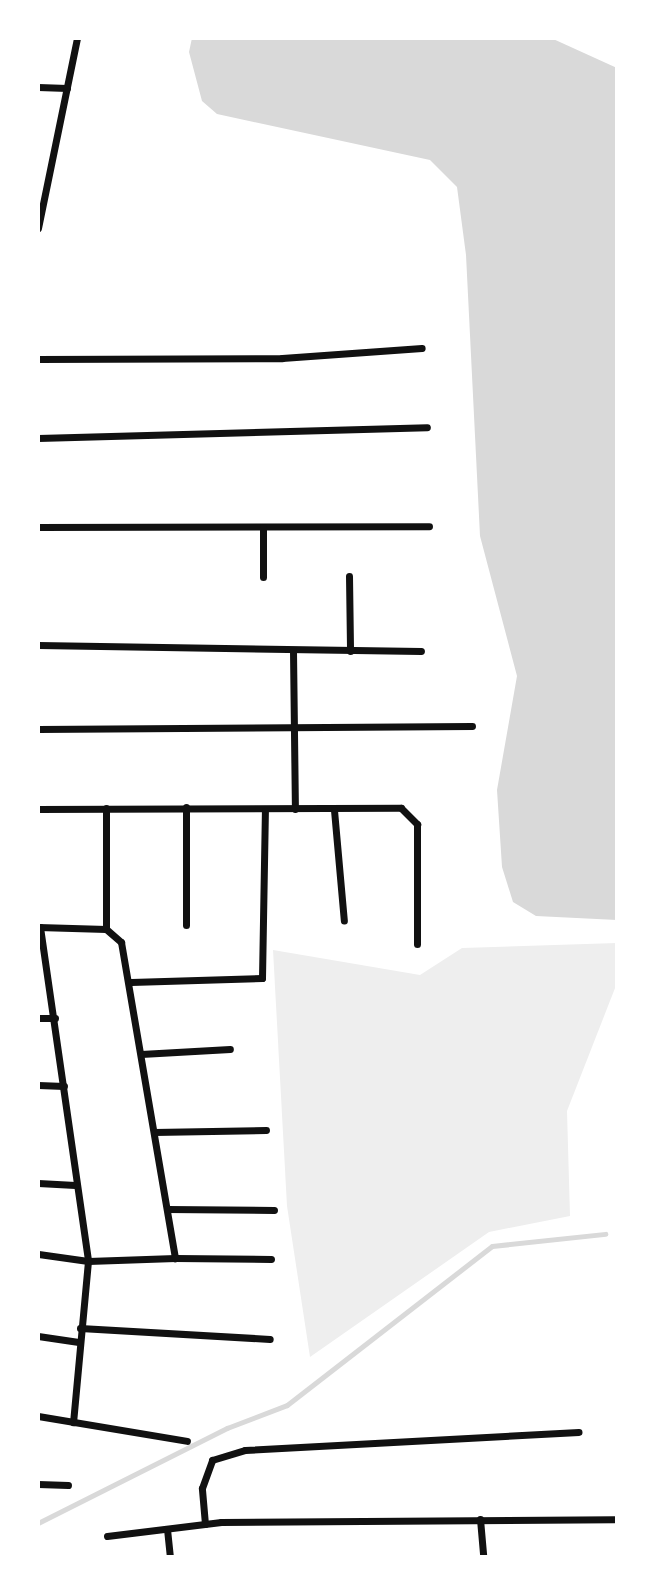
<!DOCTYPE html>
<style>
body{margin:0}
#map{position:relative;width:655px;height:1595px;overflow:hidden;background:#fff;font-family:Raleway,sans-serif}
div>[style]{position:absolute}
.green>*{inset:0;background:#eee}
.water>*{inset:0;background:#d9d9d9}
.stream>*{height:5px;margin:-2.5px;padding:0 2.5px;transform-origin:2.5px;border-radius:2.5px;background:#d9d9d9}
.minor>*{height:7px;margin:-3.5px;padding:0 3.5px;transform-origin:3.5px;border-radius:3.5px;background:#111}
span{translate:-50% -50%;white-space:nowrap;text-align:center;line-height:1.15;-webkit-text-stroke:6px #fff;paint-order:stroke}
.frame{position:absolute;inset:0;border:40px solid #fff;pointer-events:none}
</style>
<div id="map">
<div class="green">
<div style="clip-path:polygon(617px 943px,617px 983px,567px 1111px,570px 1216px,489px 1232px,310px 1357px,287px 1206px,273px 950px,420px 975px,462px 948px)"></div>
</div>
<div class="water">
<div style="clip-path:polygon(192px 38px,551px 38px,617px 68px,617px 920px,536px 916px,513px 902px,502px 867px,497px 790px,517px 676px,480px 536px,466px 255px,457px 187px,430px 160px,217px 114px,202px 101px,189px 52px)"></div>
</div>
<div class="stream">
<div style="left:38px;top:1523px;width:212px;rotate:-26.7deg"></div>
<div style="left:227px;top:1428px;width:64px;rotate:-21deg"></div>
<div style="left:287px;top:1405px;width:259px;rotate:-37.8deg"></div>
<div style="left:492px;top:1246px;width:114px;rotate:-6.1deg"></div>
</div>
<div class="minor">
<div style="left:38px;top:87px;width:29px;rotate:2deg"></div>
<div style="left:38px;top:228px;width:194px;rotate:-78.4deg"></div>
<div style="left:38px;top:359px;width:244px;rotate:-0.2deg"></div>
<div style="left:282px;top:358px;width:140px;rotate:-4.1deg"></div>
<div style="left:38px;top:438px;width:389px;rotate:-1.6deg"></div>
<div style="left:38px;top:527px;width:391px;rotate:-0.1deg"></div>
<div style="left:263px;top:527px;width:50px;rotate:90deg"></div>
<div style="left:349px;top:576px;width:75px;rotate:89.2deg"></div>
<div style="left:38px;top:645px;width:383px;rotate:0.9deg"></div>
<div style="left:293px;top:651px;width:158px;rotate:89.3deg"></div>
<div style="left:38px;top:729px;width:434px;rotate:-0.4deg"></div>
<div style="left:38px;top:809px;width:363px;rotate:-0.2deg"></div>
<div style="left:401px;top:808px;width:23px;rotate:45deg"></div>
<div style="left:417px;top:824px;width:120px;rotate:90deg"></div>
<div style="left:334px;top:810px;width:111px;rotate:84.9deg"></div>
<div style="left:186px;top:925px;width:118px;rotate:-90deg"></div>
<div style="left:38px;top:927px;width:68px;rotate:1.7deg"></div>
<div style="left:106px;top:929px;width:20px;rotate:41deg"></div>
<div style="left:121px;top:942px;width:321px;rotate:80.3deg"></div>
<div style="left:175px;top:1258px;width:87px;rotate:178deg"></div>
<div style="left:88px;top:1261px;width:50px;rotate:-172deg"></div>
<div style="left:40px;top:927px;width:337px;rotate:81.8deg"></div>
<div style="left:88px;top:1261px;width:162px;rotate:95.3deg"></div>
<div style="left:106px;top:929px;width:121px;rotate:-90deg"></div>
<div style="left:131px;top:982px;width:131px;rotate:-1.7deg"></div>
<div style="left:262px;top:978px;width:167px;rotate:-89deg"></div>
<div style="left:38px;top:1018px;width:17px"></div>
<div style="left:141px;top:1054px;width:89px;rotate:-3.2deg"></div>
<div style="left:38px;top:1085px;width:26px;rotate:2deg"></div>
<div style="left:154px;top:1132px;width:112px;rotate:-1deg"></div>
<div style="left:38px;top:1183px;width:37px;rotate:3deg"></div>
<div style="left:167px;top:1209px;width:107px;rotate:0.5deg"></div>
<div style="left:175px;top:1258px;width:96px;rotate:0.6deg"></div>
<div style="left:80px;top:1328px;width:190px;rotate:3.3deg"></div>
<div style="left:38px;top:1336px;width:41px;rotate:8.3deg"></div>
<div style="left:38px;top:1416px;width:151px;rotate:9.5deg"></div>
<div style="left:38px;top:1484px;width:30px;rotate:2deg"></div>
<div style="left:480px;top:1519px;width:38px;rotate:85deg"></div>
<div style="left:205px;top:1524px;width:36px;rotate:-95deg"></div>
<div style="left:202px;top:1488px;width:30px;rotate:-70deg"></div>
<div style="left:212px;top:1460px;width:34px;rotate:-17deg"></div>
<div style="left:245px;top:1450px;width:334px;rotate:-3.1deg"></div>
<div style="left:167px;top:1529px;width:28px;rotate:84deg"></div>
<div style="left:107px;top:1536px;width:115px;rotate:-7deg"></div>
<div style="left:221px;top:1522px;width:393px;rotate:-0.4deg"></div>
</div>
<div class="frame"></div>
</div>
